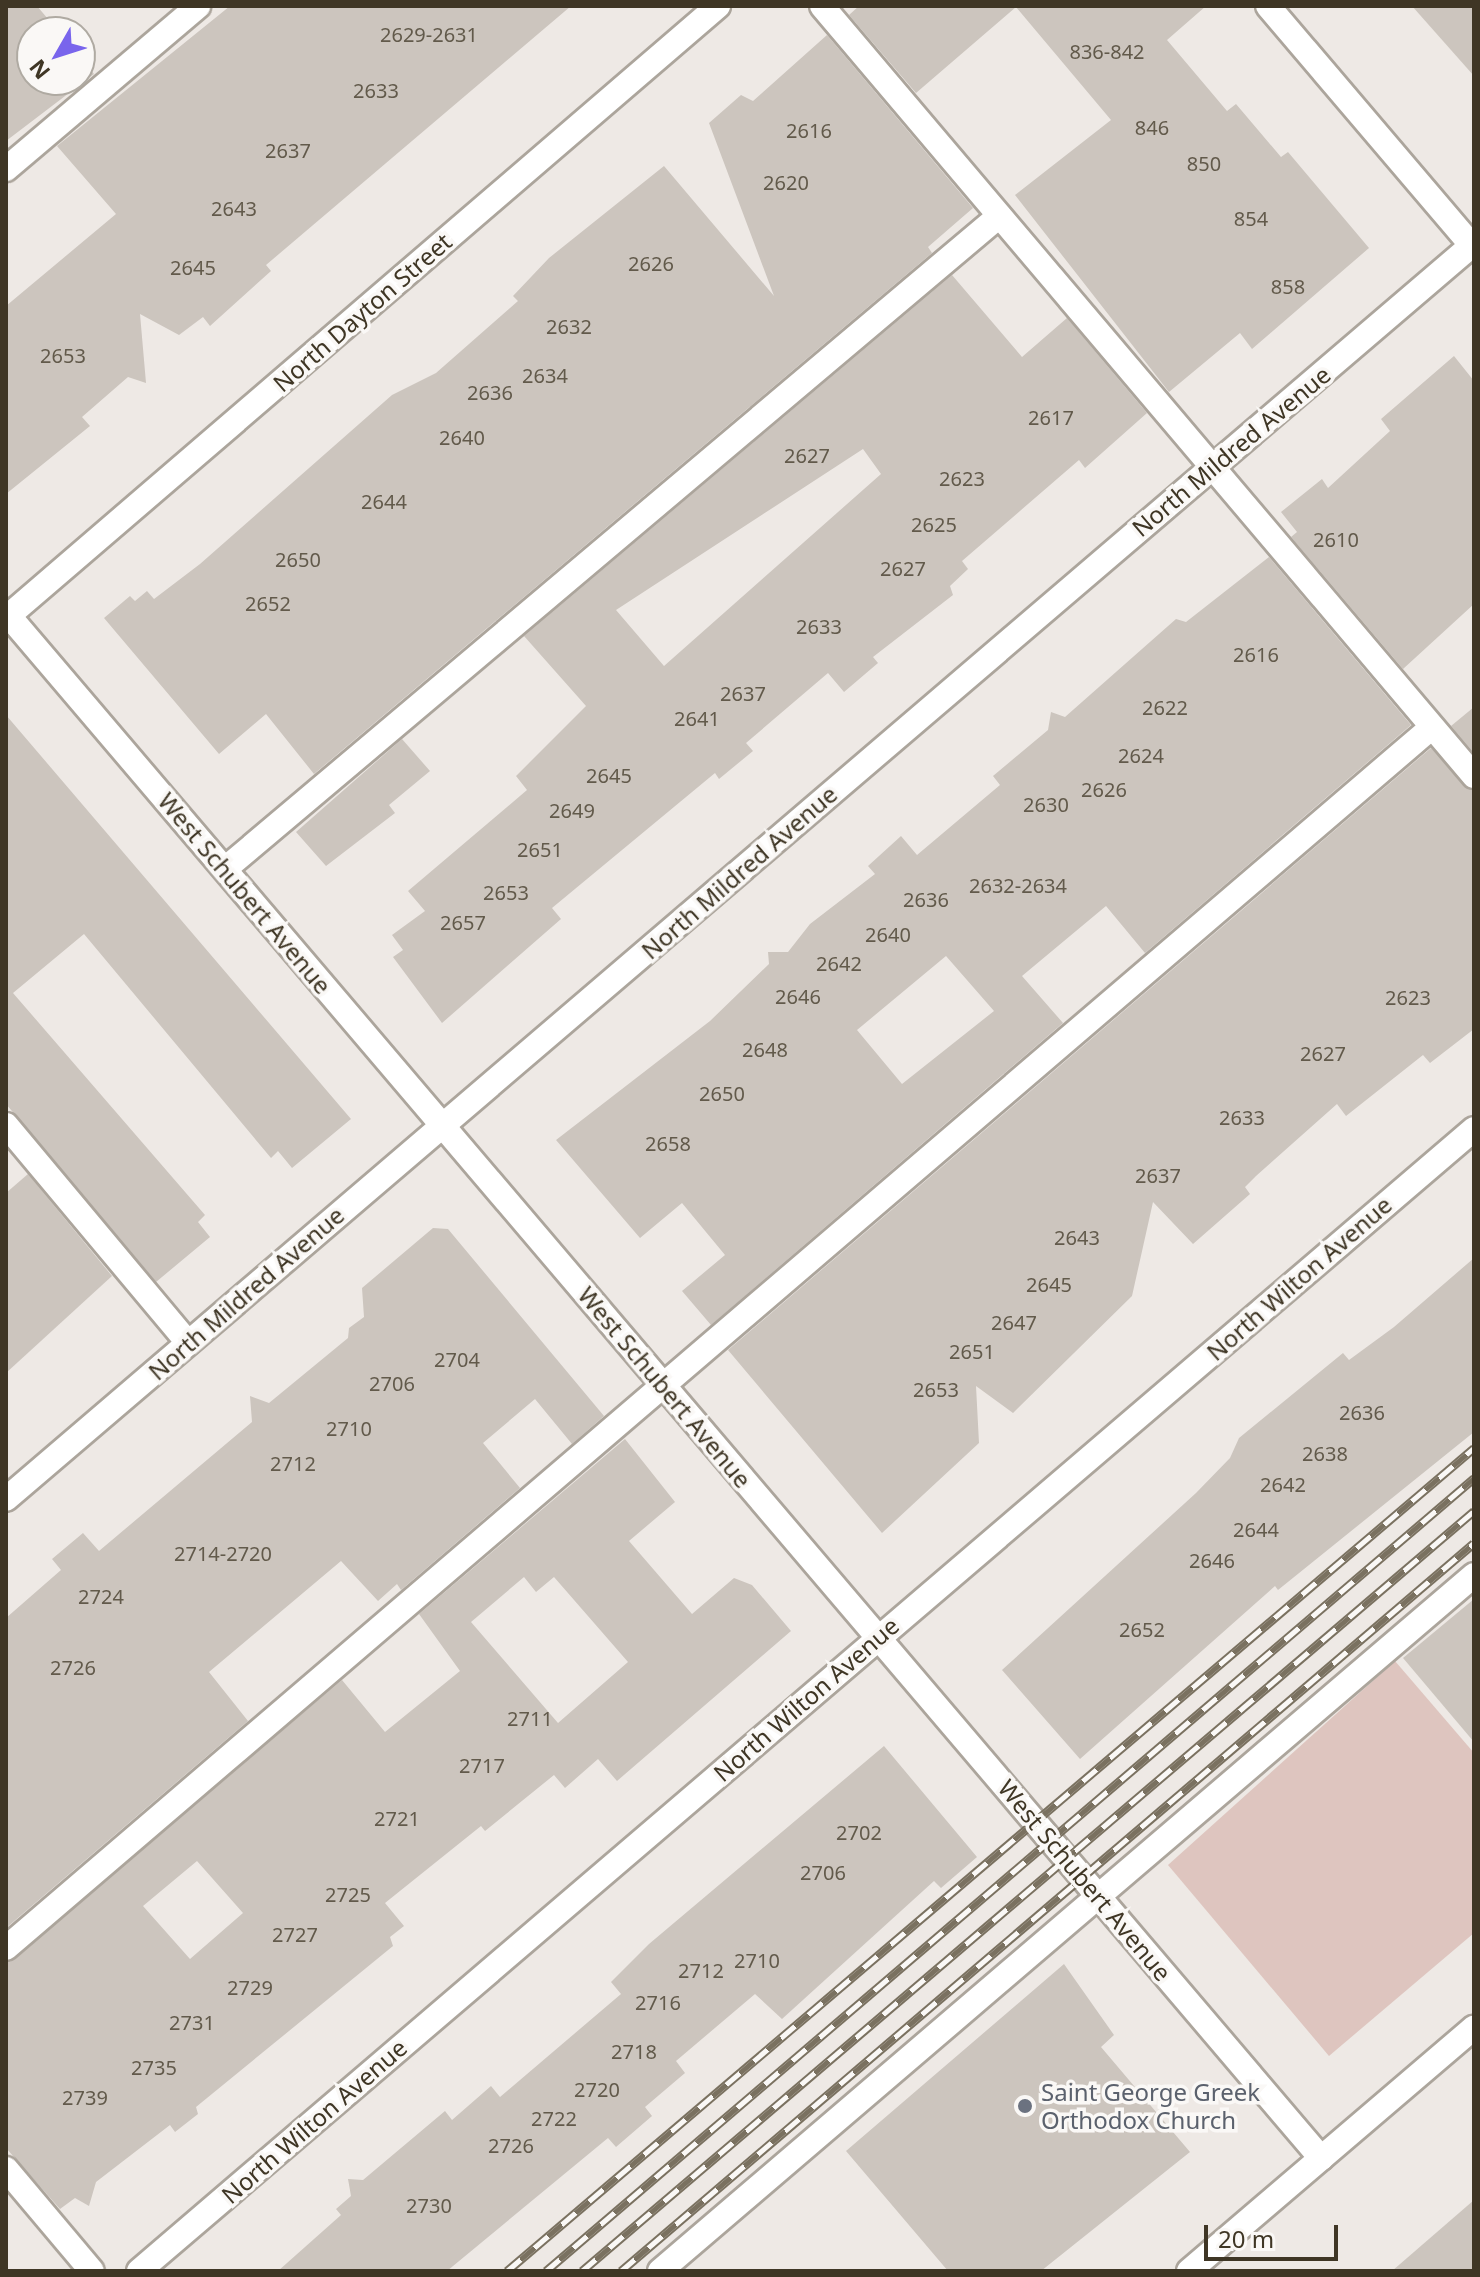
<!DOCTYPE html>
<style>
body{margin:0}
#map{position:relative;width:1480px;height:2277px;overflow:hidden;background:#eee9e5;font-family:"Noto Sans",sans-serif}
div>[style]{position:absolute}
.green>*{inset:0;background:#dec5bf}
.building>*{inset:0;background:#ccc5be}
.roads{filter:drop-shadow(2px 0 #aca59c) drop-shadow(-2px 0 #aca59c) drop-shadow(0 2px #aca59c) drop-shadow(0 -2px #aca59c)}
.minor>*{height:24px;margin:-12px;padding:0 12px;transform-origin:12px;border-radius:12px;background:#fff}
.rail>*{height:9px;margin-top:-4.5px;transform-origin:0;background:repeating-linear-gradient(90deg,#faf8f6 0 18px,#7a7160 0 36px);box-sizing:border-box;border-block:2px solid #7a7160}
.dots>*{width:22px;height:22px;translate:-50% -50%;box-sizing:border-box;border:4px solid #faf8f6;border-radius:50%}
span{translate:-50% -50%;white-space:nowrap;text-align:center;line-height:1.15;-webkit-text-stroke:7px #faf8f6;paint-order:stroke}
.number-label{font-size:20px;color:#625a4b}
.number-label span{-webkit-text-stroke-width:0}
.street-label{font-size:24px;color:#3f3625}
.worship-label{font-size:24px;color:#5b616d}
.left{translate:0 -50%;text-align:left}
.frame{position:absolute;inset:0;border:8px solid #3f3625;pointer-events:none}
.north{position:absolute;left:16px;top:16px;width:80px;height:80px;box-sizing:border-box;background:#faf8f6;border:2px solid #afaaa2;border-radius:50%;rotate:231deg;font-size:22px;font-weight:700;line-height:32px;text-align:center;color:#3f3625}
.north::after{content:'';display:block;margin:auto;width:28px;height:36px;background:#7965ec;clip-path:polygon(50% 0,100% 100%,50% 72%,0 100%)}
.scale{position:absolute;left:1204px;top:2225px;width:134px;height:36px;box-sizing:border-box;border:4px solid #3f3625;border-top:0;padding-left:10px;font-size:24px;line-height:28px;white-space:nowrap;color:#3f3625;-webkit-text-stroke:6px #faf8f6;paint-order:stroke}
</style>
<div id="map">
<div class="green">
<div style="clip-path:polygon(1395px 1661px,1474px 1753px,1474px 1933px,1329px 2056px,1168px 1865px)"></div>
</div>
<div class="building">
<div style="clip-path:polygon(6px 6px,37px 6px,59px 32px,32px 32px,32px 80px,80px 80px,80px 57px,94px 74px,6px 141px)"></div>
<div style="clip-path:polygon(230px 6px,571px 6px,266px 265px,271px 271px,210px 326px,203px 317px,179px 335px,140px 314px,146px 383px,128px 377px,82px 417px,90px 426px,6px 494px,6px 306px,116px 214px,57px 146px)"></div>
<div style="clip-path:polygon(859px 6px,1206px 6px,1167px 40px,1227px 111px,1236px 104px,1281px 157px,1288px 152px,1369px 248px,1252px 349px,1240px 333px,1169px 392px,1015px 195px,1111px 120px,1016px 7px,916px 93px,849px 15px)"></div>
<div style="clip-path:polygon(1412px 6px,1474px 6px,1474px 76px)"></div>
<div style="clip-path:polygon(827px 35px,973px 208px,928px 247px,932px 253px,314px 774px,266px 714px,219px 754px,104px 618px,130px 596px,135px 601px,147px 591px,154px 599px,200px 564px,392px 395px,436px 373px,518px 301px,513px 296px,549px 258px,664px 166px,774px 296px,709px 123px,741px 95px,753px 101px)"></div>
<div style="clip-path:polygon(evenodd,952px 275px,1022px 357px,1067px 318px,1147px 413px,1085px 468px,1079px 460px,962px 561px,968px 569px,950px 586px,953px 595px,873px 657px,878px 663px,844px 692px,828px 673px,746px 743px,753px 751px,719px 779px,715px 773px,552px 908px,561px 919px,442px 1023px,393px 957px,403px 950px,392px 935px,425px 911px,408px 891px,527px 790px,516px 776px,586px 706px,524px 636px,952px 275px,863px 449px,881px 474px,664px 666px,616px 610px,863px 449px)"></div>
<div style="clip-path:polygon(1454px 356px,1474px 381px,1474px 604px,1403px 669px,1291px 537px,1297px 532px,1281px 512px,1322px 479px,1328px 488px,1390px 431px,1381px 419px)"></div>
<div style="clip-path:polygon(evenodd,1269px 557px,1411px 725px,1145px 953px,1106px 906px,1022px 976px,1063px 1023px,711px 1325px,682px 1291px,725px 1255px,682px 1203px,640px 1238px,556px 1140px,710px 1021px,769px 964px,768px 952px,788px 952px,810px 924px,875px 874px,868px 866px,901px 836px,917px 855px,1000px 785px,993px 776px,1048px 730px,1051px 712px,1065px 717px,1176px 619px,1186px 622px,1269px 557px,946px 956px,994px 1011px,902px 1084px,857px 1030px,946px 956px)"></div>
<div style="clip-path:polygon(1474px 707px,1474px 753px,1451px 726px)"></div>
<div style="clip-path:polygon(6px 715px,351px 1119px,292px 1168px,278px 1151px,271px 1158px,84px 934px,13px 993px,205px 1215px,198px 1222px,210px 1237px,156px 1282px,6px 1104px)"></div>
<div style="clip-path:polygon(402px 739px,430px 771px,389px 805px,395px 813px,326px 866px,296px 832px)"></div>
<div style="clip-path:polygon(1431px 748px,1474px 791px,1474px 1029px,1430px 1063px,1423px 1055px,1346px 1116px,1337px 1104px,1256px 1176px,1245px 1187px,1250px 1194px,1193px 1244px,1153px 1202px,1132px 1296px,1013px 1413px,976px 1386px,979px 1443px,882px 1533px,728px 1350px)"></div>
<div style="clip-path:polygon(28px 1174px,112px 1276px,6px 1373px,6px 1193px)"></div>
<div style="clip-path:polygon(433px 1228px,448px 1229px,604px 1416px,572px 1444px,535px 1399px,483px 1443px,520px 1488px,401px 1590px,397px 1584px,378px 1601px,341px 1561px,209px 1672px,248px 1721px,6px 1928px,6px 1618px,61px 1570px,52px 1559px,83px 1533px,99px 1551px,252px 1422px,250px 1396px,269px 1403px,348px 1338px,349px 1328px,364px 1317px,362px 1288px)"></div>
<div style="clip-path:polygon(1474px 1258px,1474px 1432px,1278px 1590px,1275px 1586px,1080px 1759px,1002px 1670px,1196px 1493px,1230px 1458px,1239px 1438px,1343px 1353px,1349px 1360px,1394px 1327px)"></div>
<div style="clip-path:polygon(evenodd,625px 1439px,675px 1502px,629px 1541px,692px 1614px,734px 1578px,752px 1585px,791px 1631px,617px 1781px,598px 1759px,565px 1788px,554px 1775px,485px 1831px,481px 1826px,385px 1903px,404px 1926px,390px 1937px,393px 1946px,196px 2107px,198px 2114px,175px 2132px,170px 2125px,96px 2182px,89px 2206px,75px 2198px,60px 2209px,6px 2148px,6px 1963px,342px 1680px,385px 1732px,460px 1671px,419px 1614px,625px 1439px,524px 1577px,536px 1592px,554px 1577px,628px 1662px,558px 1723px,471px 1622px,524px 1577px,625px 1439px,197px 1861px,243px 1913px,190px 1959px,143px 1906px,197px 1861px)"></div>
<div style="clip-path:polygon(1474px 1599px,1474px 1742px,1403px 1658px)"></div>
<div style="clip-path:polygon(884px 1746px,977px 1857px,941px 1888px,934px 1881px,782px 2019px,755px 1994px,676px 2061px,685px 2073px,645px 2107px,652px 2116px,616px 2147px,608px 2138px,447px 2271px,278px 2271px,341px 2215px,336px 2209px,351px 2196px,348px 2179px,363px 2180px,445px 2111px,452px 2120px,491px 2086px,500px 2097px,621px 1994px,611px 1982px,649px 1944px)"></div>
<div style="clip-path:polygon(1064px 1964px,1114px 2035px,1101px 2047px,1190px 2152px,1041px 2271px,948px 2271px,846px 2151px)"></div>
<div style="clip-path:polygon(1474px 2200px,1474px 2271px,1392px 2271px)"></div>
</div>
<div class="roads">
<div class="minor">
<div style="left:822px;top:6px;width:1009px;rotate:49.74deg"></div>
<div style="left:1268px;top:6px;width:318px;rotate:49.6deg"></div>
<div style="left:6px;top:169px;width:252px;rotate:-40.3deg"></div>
<div style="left:9px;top:616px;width:2025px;rotate:49.61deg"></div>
<div style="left:6px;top:618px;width:939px;rotate:-40.68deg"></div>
<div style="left:225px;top:869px;width:1013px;rotate:-40.15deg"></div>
<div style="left:6px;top:1125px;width:284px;rotate:50.1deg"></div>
<div style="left:6px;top:1499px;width:1929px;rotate:-40.54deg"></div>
<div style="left:6px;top:1948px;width:1877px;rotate:-40.57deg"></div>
<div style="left:6px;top:2169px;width:133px;rotate:49.9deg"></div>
<div style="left:139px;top:2271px;width:1757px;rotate:-40.54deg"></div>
<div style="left:660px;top:2271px;width:1071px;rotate:-40.53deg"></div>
<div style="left:1189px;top:2271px;width:375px;rotate:-40.5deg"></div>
</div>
</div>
<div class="rail">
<div style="left:507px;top:2271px;width:1270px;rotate:-40.4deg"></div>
<div style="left:546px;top:2271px;width:1221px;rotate:-40.51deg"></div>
<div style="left:582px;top:2271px;width:1172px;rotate:-40.43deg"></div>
<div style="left:621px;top:2271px;width:1121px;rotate:-40.48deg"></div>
</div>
<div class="dots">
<div style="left:1025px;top:2106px;background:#6b7280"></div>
</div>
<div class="number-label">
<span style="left:429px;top:34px">2629-2631</span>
<span style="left:1107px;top:51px">836-842</span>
<span style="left:376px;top:90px">2633</span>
<span style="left:1152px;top:127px">846</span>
<span style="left:809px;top:130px">2616</span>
<span style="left:288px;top:150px">2637</span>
<span style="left:1204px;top:163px">850</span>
<span style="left:786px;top:182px">2620</span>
<span style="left:234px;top:208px">2643</span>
<span style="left:1251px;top:218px">854</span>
<span style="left:651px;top:263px">2626</span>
<span style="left:193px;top:267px">2645</span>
<span style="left:1288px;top:286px">858</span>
<span style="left:569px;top:326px">2632</span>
<span style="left:63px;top:355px">2653</span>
<span style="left:545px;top:375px">2634</span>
<span style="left:490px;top:392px">2636</span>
<span style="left:1051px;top:417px">2617</span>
<span style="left:462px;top:437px">2640</span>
<span style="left:807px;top:455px">2627</span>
<span style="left:962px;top:478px">2623</span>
<span style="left:384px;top:501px">2644</span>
<span style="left:934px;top:524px">2625</span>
<span style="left:1336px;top:539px">2610</span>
<span style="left:298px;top:559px">2650</span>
<span style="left:903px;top:568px">2627</span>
<span style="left:268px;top:603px">2652</span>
<span style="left:819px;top:626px">2633</span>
<span style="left:1256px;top:654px">2616</span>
<span style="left:743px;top:693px">2637</span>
<span style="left:1165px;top:707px">2622</span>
<span style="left:697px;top:718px">2641</span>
<span style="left:1141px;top:755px">2624</span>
<span style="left:609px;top:775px">2645</span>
<span style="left:1104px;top:789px">2626</span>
<span style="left:1046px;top:804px">2630</span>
<span style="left:572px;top:810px">2649</span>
<span style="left:540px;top:849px">2651</span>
<span style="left:1018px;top:885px">2632-2634</span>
<span style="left:506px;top:892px">2653</span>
<span style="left:926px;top:899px">2636</span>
<span style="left:463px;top:922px">2657</span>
<span style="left:888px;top:934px">2640</span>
<span style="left:839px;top:963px">2642</span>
<span style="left:798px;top:996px">2646</span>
<span style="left:1408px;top:997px">2623</span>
<span style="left:765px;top:1049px">2648</span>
<span style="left:1323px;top:1053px">2627</span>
<span style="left:722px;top:1093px">2650</span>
<span style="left:1242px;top:1117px">2633</span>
<span style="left:668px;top:1143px">2658</span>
<span style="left:1158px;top:1175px">2637</span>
<span style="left:1077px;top:1237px">2643</span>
<span style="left:1049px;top:1284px">2645</span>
<span style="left:1014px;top:1322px">2647</span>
<span style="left:972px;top:1351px">2651</span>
<span style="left:457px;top:1359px">2704</span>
<span style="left:392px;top:1383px">2706</span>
<span style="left:936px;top:1389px">2653</span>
<span style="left:1362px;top:1412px">2636</span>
<span style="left:349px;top:1428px">2710</span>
<span style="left:1325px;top:1453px">2638</span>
<span style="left:293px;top:1463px">2712</span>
<span style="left:1283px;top:1484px">2642</span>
<span style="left:1256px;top:1529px">2644</span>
<span style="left:223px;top:1553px">2714-2720</span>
<span style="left:1212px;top:1560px">2646</span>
<span style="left:101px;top:1596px">2724</span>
<span style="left:1142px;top:1629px">2652</span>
<span style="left:73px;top:1667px">2726</span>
<span style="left:530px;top:1718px">2711</span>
<span style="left:482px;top:1765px">2717</span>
<span style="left:397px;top:1818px">2721</span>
<span style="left:859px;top:1832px">2702</span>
<span style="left:823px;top:1872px">2706</span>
<span style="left:348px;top:1894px">2725</span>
<span style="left:295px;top:1934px">2727</span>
<span style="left:757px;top:1960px">2710</span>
<span style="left:701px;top:1970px">2712</span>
<span style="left:250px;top:1987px">2729</span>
<span style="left:658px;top:2002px">2716</span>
<span style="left:192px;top:2022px">2731</span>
<span style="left:634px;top:2051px">2718</span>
<span style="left:154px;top:2067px">2735</span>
<span style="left:597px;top:2089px">2720</span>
<span style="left:85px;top:2097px">2739</span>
<span style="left:554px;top:2118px">2722</span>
<span style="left:511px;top:2145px">2726</span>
<span style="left:429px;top:2205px">2730</span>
</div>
<div class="street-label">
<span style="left:362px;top:312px;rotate:-41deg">North Dayton Street</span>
<span style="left:1231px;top:451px;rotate:-40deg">North Mildred Avenue</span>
<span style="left:739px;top:872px;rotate:-41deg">North Mildred Avenue</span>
<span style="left:245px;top:893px;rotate:50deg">West Schubert Avenue</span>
<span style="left:1299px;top:1278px;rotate:-41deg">North Wilton Avenue</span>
<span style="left:246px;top:1293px;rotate:-41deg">North Mildred Avenue</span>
<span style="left:665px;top:1387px;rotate:50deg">West Schubert Avenue</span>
<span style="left:806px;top:1699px;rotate:-41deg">North Wilton Avenue</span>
<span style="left:1085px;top:1880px;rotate:50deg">West Schubert Avenue</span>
<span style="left:314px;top:2121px;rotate:-41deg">North Wilton Avenue</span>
</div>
<div class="worship-label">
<span class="left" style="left:1041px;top:2106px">Saint George Greek<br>Orthodox Church</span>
</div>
<div class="frame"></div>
<div class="north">N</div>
<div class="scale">20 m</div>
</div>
